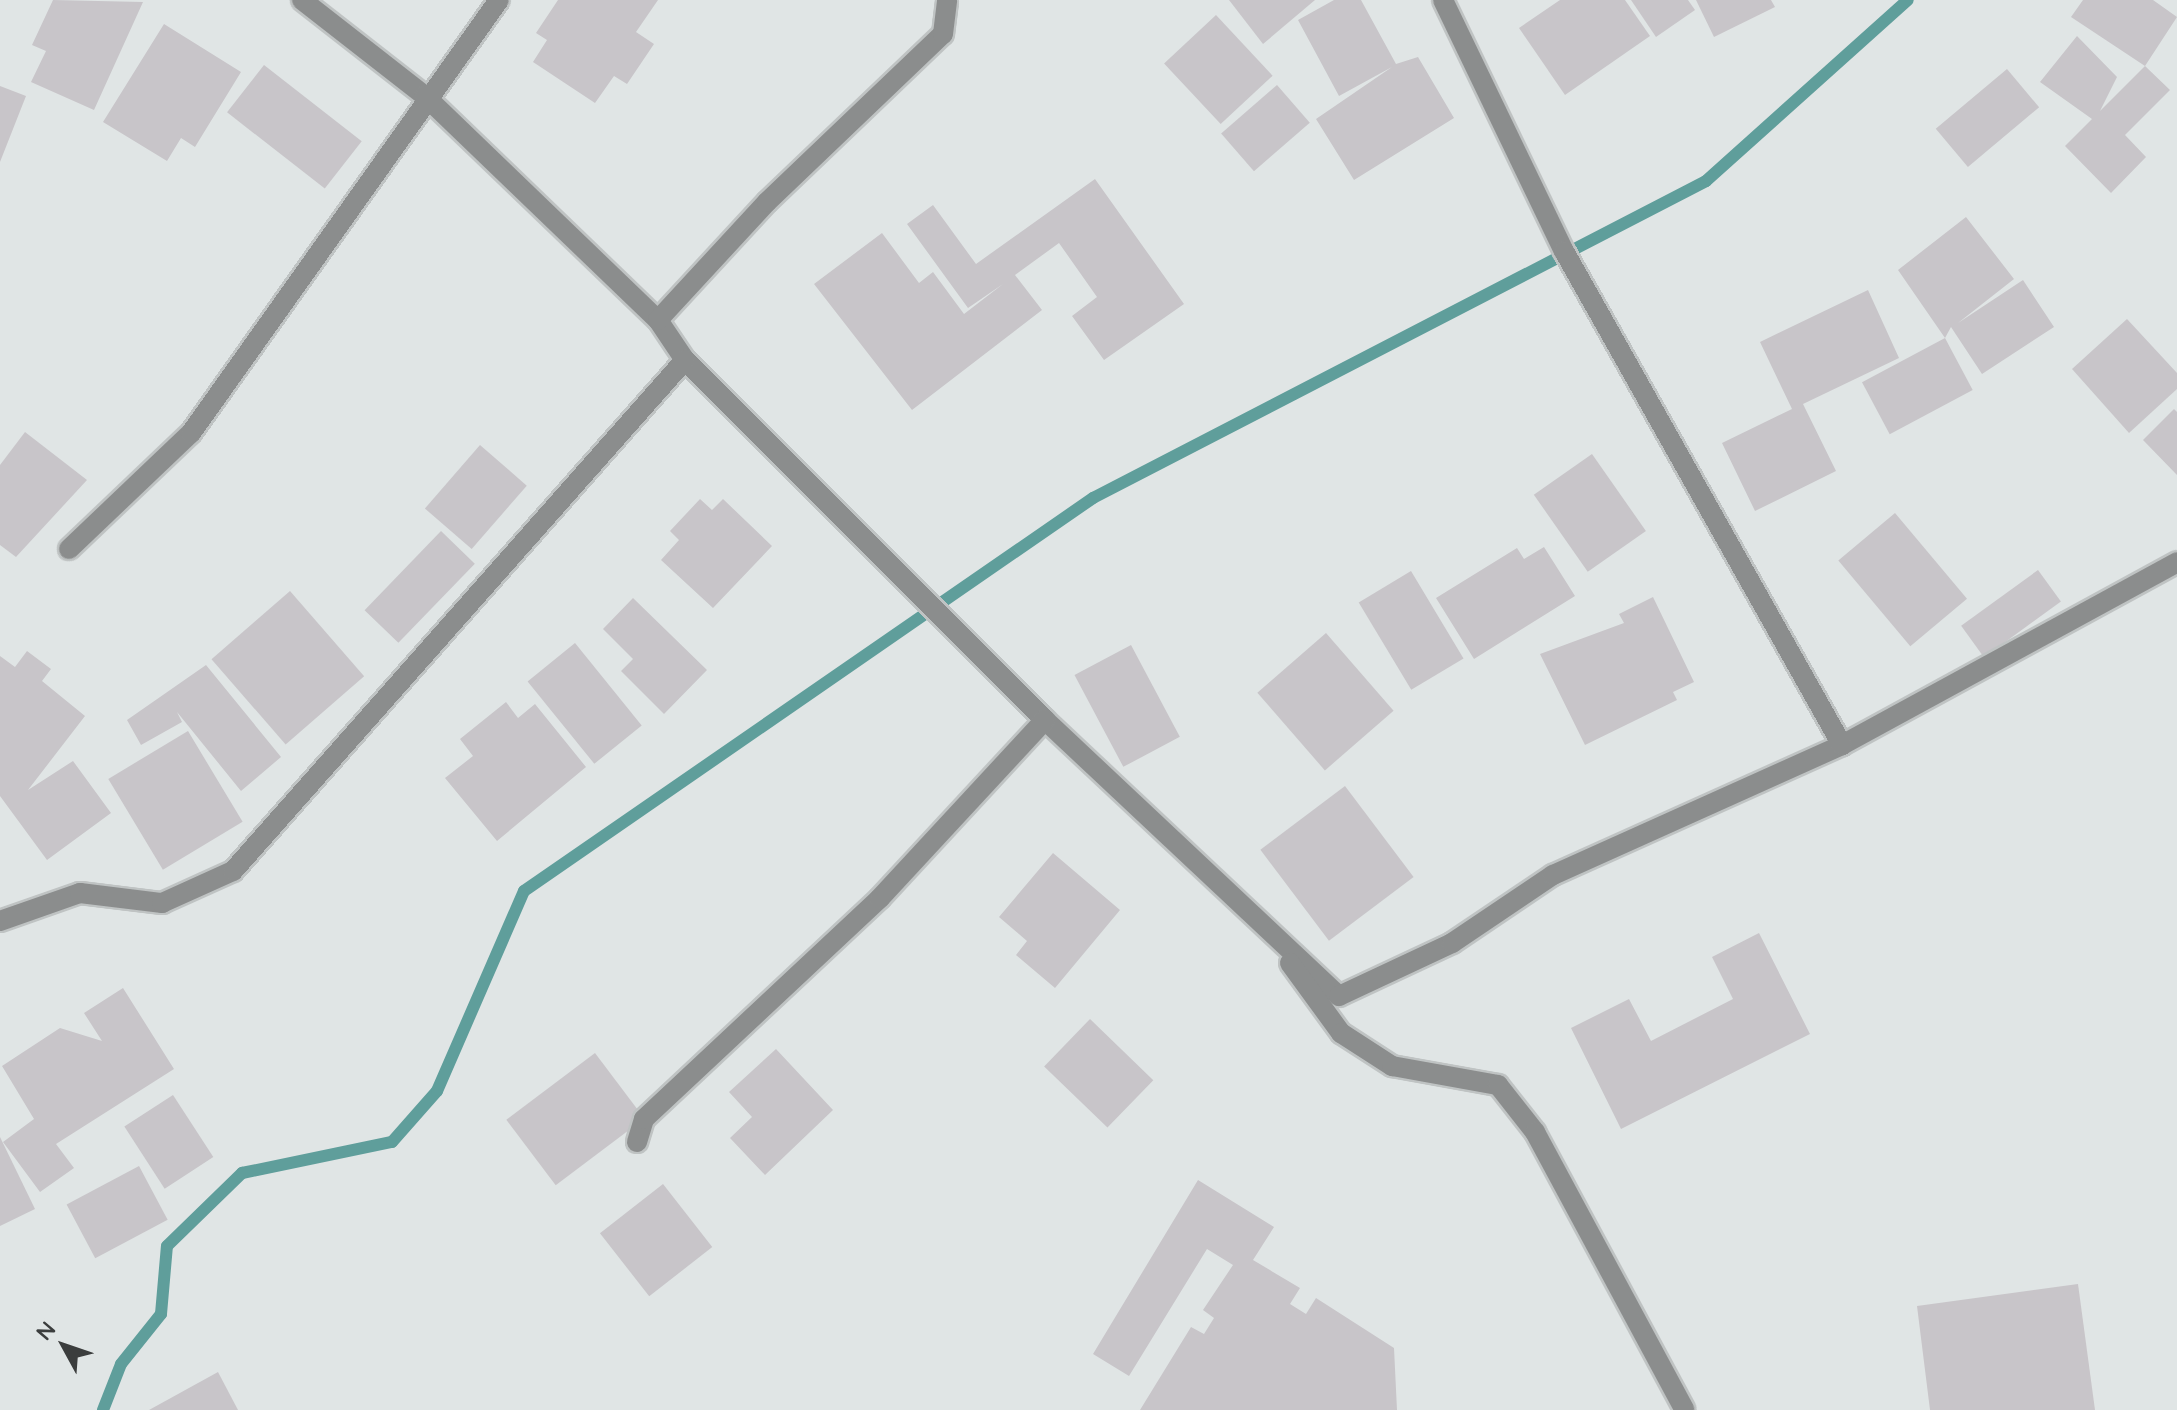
<!DOCTYPE html>
<style>
body{margin:0}
#map{position:relative;width:2177px;height:1410px;overflow:hidden;background:#e0e5e5;font-family:Quicksand,sans-serif}
div>[style]{position:absolute}
.stream>*{height:12px;margin:-6px;padding:0 6px;transform-origin:6px;border-radius:6px;background:#5f9e9b}
.building>*{inset:0;background:#c8c5c9;transform-origin:0 0}
.roads{filter:drop-shadow(2px 0 #bfc3c3) drop-shadow(-2px 0 #bfc3c3) drop-shadow(0 2px #bfc3c3) drop-shadow(0 -2px #bfc3c3)}
.minor>*{height:20px;margin:-10px;padding:0 10px;transform-origin:10px;border-radius:10px;background:#8b8d8d}
span{translate:-50% -50%;white-space:nowrap;text-align:center;line-height:1.15;-webkit-text-stroke:8px #e0e5e5;paint-order:stroke}
.north{position:absolute;left:24px;top:1306px;width:80px;height:80px;-webkit-text-stroke:6px #e0e5e5;paint-order:stroke;rotate:310deg;font-size:22px;font-weight:700;line-height:32px;text-align:center;color:#3b3d3d}
.north::after{content:'';display:block;margin:auto;width:28px;height:36px;background:#3b3d3d;clip-path:polygon(50% 0,100% 100%,50% 72%,0 100%)}
</style>
<div id="map">
<div class="stream">
<div style="left:103px;top:1410px;width:49px;rotate:-68.6deg"></div>
<div style="left:121px;top:1364px;width:64px;rotate:-51.3deg"></div>
<div style="left:161px;top:1314px;width:68px;rotate:-85deg"></div>
<div style="left:167px;top:1246px;width:105px;rotate:-44.2deg"></div>
<div style="left:242px;top:1173px;width:153px;rotate:-11.7deg"></div>
<div style="left:392px;top:1142px;width:68px;rotate:-48.6deg"></div>
<div style="left:437px;top:1091px;width:218px;rotate:-66.5deg"></div>
<div style="left:524px;top:891px;width:692px;rotate:-34.63deg"></div>
<div style="left:1093px;top:498px;width:690px;rotate:-27.34deg"></div>
<div style="left:1706px;top:181px;width:271px;rotate:-41.9deg"></div>
</div>
<div class="building">
<div style="clip-path:polygon(53px 0,143px 2px,94px 110px,31px 82px,46px 51px,32px 45px)"></div>
<div style="clip-path:polygon(558px 0,658px 0,636px 32px,654px 44px,627px 84px,614px 76px,595px 103px,533px 62px,547px 40px,536px 33px)"></div>
<div style="clip-path:polygon(1229px 0,1315px 0,1263px 44px)"></div>
<div style="clip-path:polygon(1334px 0,1361px 0,1396px 64px,1418px 57px,1454px 118px,1354px 180px,1316px 119px,1392px 67px,1339px 96px,1298px 20px)"></div>
<div style="clip-path:polygon(1560px 0,1625px 0,1650px 36px,1565px 95px,1519px 28px)"></div>
<div style="clip-path:polygon(1631px 0,1688px 0,1695px 10px,1656px 37px)"></div>
<div style="clip-path:polygon(1696px 0,1771px 0,1775px 7px,1714px 37px)"></div>
<div style="clip-path:polygon(2083px 0,2153px 0,2177px 17px,2145px 66px,2170px 90px,2125px 135px,2146px 157px,2111px 193px,2065px 146px,2092px 119px,2040px 82px,2077px 36px,2117px 77px,2100px 111px,2145px 66px,2071px 17px)"></div>
<div style="left:1216px;top:15px;width:83px;height:71px;rotate:47deg"></div>
<div style="clip-path:polygon(164px 24px,241px 72px,195px 147px,181px 138px,167px 161px,103px 122px)"></div>
<div style="left:264px;top:65px;width:124px;height:60px;rotate:38deg"></div>
<div style="left:2007px;top:69px;width:50px;height:93px;rotate:50deg"></div>
<div style="left:1277px;top:85px;width:50px;height:74px;rotate:49deg"></div>
<div style="clip-path:polygon(0 86px,26px 96px,0 162px)"></div>
<div style="clip-path:polygon(1095px 179px,1184px 304px,1104px 360px,1072px 316px,1097px 297px,1059px 243px,1015px 275px,1042px 310px,912px 410px,814px 284px,882px 233px,919px 283px,933px 272px,964px 314px,1003px 284px,968px 308px,907px 224px,933px 205px,976px 264px)"></div>
<div style="clip-path:polygon(1966px 217px,2014px 279px,1958px 323px,2023px 280px,2054px 327px,1982px 374px,1951px 327px,1945px 338px,1898px 270px)"></div>
<div style="clip-path:polygon(1868px 290px,1899px 358px,1803px 404px,1836px 471px,1755px 511px,1722px 443px,1792px 409px,1760px 342px)"></div>
<div style="clip-path:polygon(2127px 319px,2177px 373px,2177px 389px,2129px 433px,2072px 369px)"></div>
<div style="left:1945px;top:338px;width:59px;height:94px;rotate:62deg"></div>
<div style="clip-path:polygon(2174px 409px,2177px 412px,2177px 475px,2143px 440px)"></div>
<div style="clip-path:polygon(25px 432px,87px 480px,16px 557px,0 545px,0 465px)"></div>
<div style="left:480px;top:445px;width:62px;height:84px;rotate:41deg"></div>
<div style="left:1592px;top:454px;width:94px;height:71px;rotate:55deg"></div>
<div style="clip-path:polygon(700px 499px,712px 510px,723px 499px,772px 546px,713px 608px,661px 560px,679px 540px,670px 531px)"></div>
<div style="left:1895px;top:513px;width:112px;height:74px;rotate:50deg"></div>
<div style="left:441px;top:531px;width:47px;height:110px;rotate:44deg"></div>
<div style="clip-path:polygon(1544px 547px,1575px 596px,1474px 659px,1436px 598px,1517px 548px,1524px 559px)"></div>
<div style="left:2038px;top:570px;width:39px;height:95px;rotate:54deg"></div>
<div style="left:1411px;top:571px;width:102px;height:61px;rotate:59deg"></div>
<div style="left:290px;top:591px;width:113px;height:104px;rotate:49deg"></div>
<div style="clip-path:polygon(1653px 597px,1694px 682px,1673px 692px,1677px 700px,1585px 745px,1540px 654px,1624px 623px,1619px 614px)"></div>
<div style="clip-path:polygon(633px 598px,707px 670px,664px 714px,621px 671px,633px 659px,603px 629px)"></div>
<div style="left:1326px;top:633px;width:103px;height:91px;rotate:49deg"></div>
<div style="left:575px;top:643px;width:106px;height:61px;rotate:51deg"></div>
<div style="left:1131px;top:645px;width:104px;height:64px;rotate:62deg"></div>
<div style="clip-path:polygon(27px 651px,51px 669px,42px 681px,85px 716px,28px 790px,73px 761px,111px 813px,47px 860px,0 796px,0 656px,15px 667px)"></div>
<div style="clip-path:polygon(206px 665px,281px 757px,241px 791px,177px 712px,182px 722px,141px 745px,127px 720px)"></div>
<div style="clip-path:polygon(506px 702px,518px 718px,535px 704px,586px 767px,497px 841px,445px 778px,473px 756px,460px 739px)"></div>
<div style="left:188px;top:731px;width:106px;height:93px;rotate:59deg"></div>
<div style="left:1345px;top:786px;width:114px;height:106px;rotate:53deg"></div>
<div style="clip-path:polygon(1053px 853px,1120px 910px,1055px 988px,1016px 955px,1027px 941px,999px 917px)"></div>
<div style="clip-path:polygon(1759px 933px,1810px 1034px,1621px 1129px,1571px 1028px,1629px 999px,1651px 1041px,1733px 999px,1712px 957px)"></div>
<div style="clip-path:polygon(123px 988px,174px 1069px,56px 1144px,74px 1168px,40px 1192px,3px 1142px,34px 1119px,2px 1066px,60px 1028px,102px 1041px,84px 1013px)"></div>
<div style="left:1090px;top:1019px;width:88px;height:66px;rotate:44deg"></div>
<div style="clip-path:polygon(776px 1049px,833px 1110px,765px 1175px,730px 1138px,752px 1117px,729px 1092px)"></div>
<div style="left:595px;top:1053px;width:82px;height:111px;rotate:53deg"></div>
<div style="left:173px;top:1095px;width:74px;height:58px;rotate:57deg"></div>
<div style="clip-path:polygon(0 1137px,35px 1209px,0 1226px)"></div>
<div style="left:139px;top:1166px;width:61px;height:82px;rotate:62deg"></div>
<div style="clip-path:polygon(1198px 1180px,1274px 1227px,1253px 1260px,1300px 1288px,1290px 1304px,1306px 1314px,1316px 1298px,1394px 1348px,1397px 1410px,1140px 1410px,1191px 1327px,1204px 1334px,1214px 1318px,1203px 1310px,1233px 1265px,1207px 1249px,1129px 1376px,1093px 1354px)"></div>
<div style="left:663px;top:1184px;width:80px;height:80px;rotate:52deg"></div>
<div style="clip-path:polygon(2078px 1284px,2095px 1410px,1930px 1410px,1917px 1306px)"></div>
<div style="clip-path:polygon(218px 1372px,238px 1410px,149px 1410px)"></div>
</div>
<div class="roads">
<div class="minor">
<div style="left:302px;top:0;width:156px;rotate:38deg"></div>
<div style="left:425px;top:96px;width:323px;rotate:43.9deg"></div>
<div style="left:658px;top:320px;width:48px;rotate:56deg"></div>
<div style="left:685px;top:360px;width:509px;rotate:45deg"></div>
<div style="left:1045px;top:720px;width:403px;rotate:43.2deg"></div>
<div style="left:1339px;top:996px;width:125px;rotate:-25.1deg"></div>
<div style="left:1452px;top:943px;width:122px;rotate:-34deg"></div>
<div style="left:1553px;top:875px;width:317px;rotate:-24.2deg"></div>
<div style="left:1842px;top:745px;width:382px;rotate:-28.6deg"></div>
<div style="left:1443px;top:0;width:279px;rotate:64.3deg"></div>
<div style="left:1564px;top:251px;width:567px;rotate:60.63deg"></div>
<div style="left:658px;top:320px;width:161px;rotate:-47.3deg"></div>
<div style="left:767px;top:202px;width:243px;rotate:-43.7deg"></div>
<div style="left:943px;top:34px;width:34px;rotate:-83deg"></div>
<div style="left:69px;top:549px;width:168px;rotate:-43.6deg"></div>
<div style="left:191px;top:433px;width:531px;rotate:-54.58deg"></div>
<div style="left:0;top:921px;width:85px;rotate:-19.3deg"></div>
<div style="left:80px;top:893px;width:83px;rotate:7deg"></div>
<div style="left:162px;top:903px;width:78px;rotate:-24.3deg"></div>
<div style="left:233px;top:871px;width:682px;rotate:-48.51deg"></div>
<div style="left:1290px;top:963px;width:87px;rotate:53.9deg"></div>
<div style="left:1341px;top:1033px;width:61px;rotate:32.9deg"></div>
<div style="left:1392px;top:1066px;width:108px;rotate:10.2deg"></div>
<div style="left:1498px;top:1085px;width:60px;rotate:51.8deg"></div>
<div style="left:1535px;top:1132px;width:315px;rotate:61.7deg"></div>
<div style="left:637px;top:1142px;width:24px;rotate:-73deg"></div>
<div style="left:644px;top:1119px;width:323px;rotate:-43.1deg"></div>
<div style="left:880px;top:898px;width:243px;rotate:-47.2deg"></div>
</div>
</div>
<div class="north">N</div>
</div>
